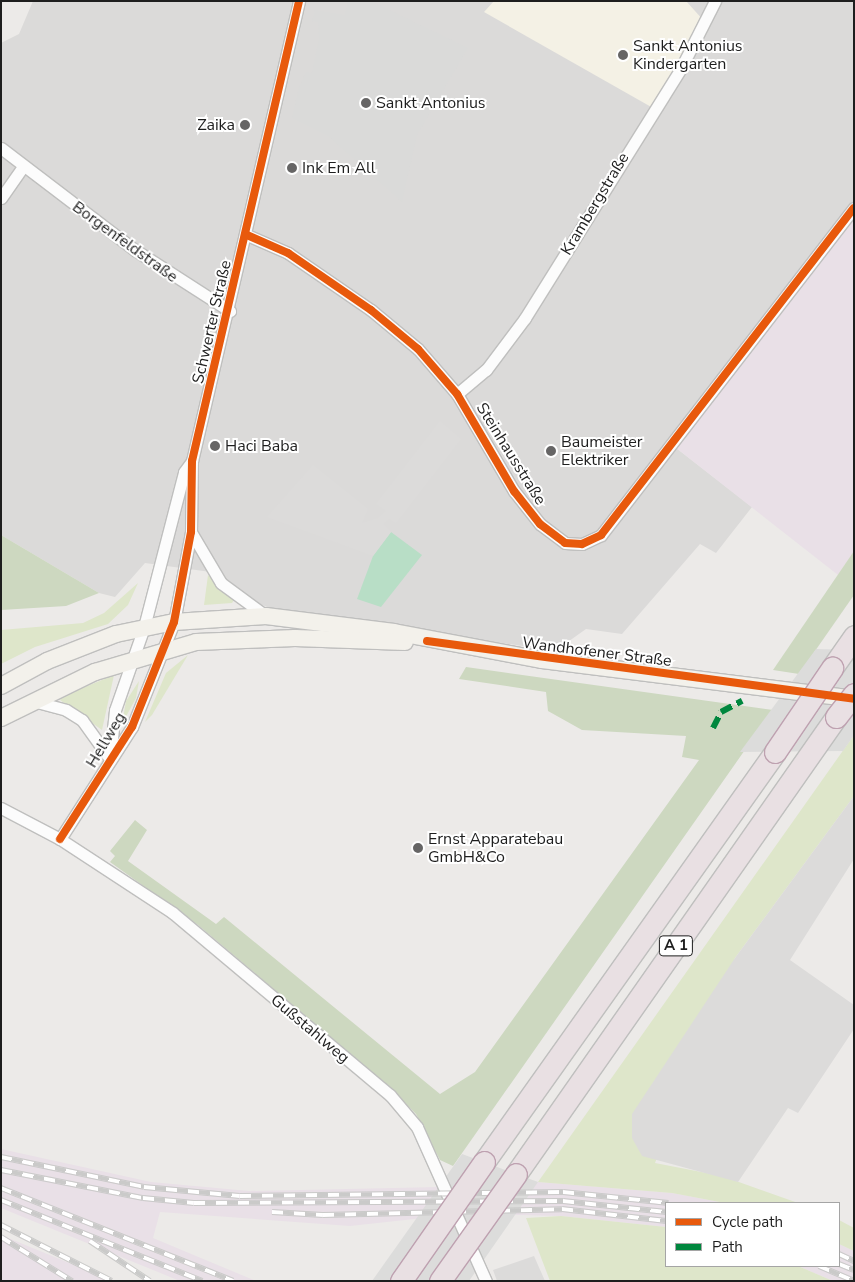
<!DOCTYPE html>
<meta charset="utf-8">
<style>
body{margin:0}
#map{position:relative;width:855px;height:1282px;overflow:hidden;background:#eceae8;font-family:"Nunito Sans",sans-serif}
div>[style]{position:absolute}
.residential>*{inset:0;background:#dbdad9}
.industrial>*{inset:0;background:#e9e0e7}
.education>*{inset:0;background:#f4f1e5}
.religious>*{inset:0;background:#dadad9}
.grass>*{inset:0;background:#dee6ca}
.forest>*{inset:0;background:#cdd8c0}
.pitch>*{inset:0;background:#b8dec6}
.parking>*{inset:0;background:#dcdbda}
.pier>*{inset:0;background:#dcdcdb}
.roads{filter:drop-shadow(1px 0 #bfbfbe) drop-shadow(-1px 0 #bfbfbe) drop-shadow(0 1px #bfbfbe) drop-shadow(0 -1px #bfbfbe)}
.street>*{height:11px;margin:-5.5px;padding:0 5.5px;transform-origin:5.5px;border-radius:5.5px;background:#fcfcfc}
.secondary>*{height:16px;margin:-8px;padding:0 8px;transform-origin:8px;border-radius:8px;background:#f3f1eb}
.highway>*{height:21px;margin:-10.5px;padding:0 10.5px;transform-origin:10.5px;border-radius:10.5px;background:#e9e0e3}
.rail>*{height:5.5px;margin-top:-2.75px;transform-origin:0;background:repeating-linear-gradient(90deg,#fff 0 11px,#cacac9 0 22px);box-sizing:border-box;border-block:1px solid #cacac9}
.bridges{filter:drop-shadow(1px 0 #bea1b0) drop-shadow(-1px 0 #bea1b0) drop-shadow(0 1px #bea1b0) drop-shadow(0 -1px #bea1b0)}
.highway-bridge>*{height:21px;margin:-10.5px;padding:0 10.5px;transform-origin:10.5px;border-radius:10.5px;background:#e9e0e3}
.quiet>*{height:6px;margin-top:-3px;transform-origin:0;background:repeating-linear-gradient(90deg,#00873e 0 12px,transparent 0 18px)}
.cycleway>*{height:8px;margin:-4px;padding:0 4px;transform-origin:4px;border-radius:4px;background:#e8590c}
.dots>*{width:14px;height:14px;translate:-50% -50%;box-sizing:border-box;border:2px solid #fff;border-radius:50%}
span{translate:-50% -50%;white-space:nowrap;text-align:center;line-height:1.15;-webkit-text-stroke:4px #fff;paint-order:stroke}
.shield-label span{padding:1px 4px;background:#fff;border:1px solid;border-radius:4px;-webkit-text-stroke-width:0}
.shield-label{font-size:15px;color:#1e1e1e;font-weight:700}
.poi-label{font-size:16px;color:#1e1e1e}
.left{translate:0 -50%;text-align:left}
.right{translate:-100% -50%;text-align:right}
.street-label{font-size:16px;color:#1e1e1e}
.frame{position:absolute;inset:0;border:2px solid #1e1e1e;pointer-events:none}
.legend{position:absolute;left:665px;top:1202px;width:175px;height:65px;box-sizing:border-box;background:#fff;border:1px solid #a5a5a5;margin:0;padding:6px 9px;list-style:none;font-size:15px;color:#1e1e1e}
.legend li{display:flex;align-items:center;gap:10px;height:25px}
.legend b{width:25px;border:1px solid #a5a5a5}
</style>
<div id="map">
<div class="residential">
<div style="clip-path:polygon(33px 1px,854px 1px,854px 208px,671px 444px,752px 507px,716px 553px,700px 544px,622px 634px,586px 629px,555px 651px,267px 607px,247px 598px,218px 573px,145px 563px,115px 597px,99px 593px,1px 535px,1px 43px,19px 34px)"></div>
</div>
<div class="industrial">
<div style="clip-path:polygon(854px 208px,854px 551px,838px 575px,671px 444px)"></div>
<div style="clip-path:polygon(1px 1149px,151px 1182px,249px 1191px,439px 1187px,451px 1215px,350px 1226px,160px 1212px,153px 1238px,256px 1281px,180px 1281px,1px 1208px)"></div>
<div style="clip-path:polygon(538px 1182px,672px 1193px,725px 1203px,666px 1203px,666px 1227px,561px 1216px,467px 1214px,456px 1186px)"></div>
<div style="clip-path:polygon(1px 1235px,113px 1281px,1px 1281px)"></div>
<div style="clip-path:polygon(839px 1244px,854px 1251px,854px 1281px,833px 1281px,798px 1266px,839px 1266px)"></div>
</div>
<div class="education">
<div style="clip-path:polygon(494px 1px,686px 1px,704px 21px,653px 108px,484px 12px)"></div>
</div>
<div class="religious">
<div style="clip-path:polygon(348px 1px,371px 1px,468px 48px,417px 135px,402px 202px,328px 136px,292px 118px,299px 87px,306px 72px,312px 73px,319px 39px,318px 22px,312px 21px,315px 10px,345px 15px)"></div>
</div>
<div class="grass">
<div style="clip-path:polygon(208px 575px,234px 600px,232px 603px,204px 605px)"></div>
<div style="clip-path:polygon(138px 583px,128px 605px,108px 624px,35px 647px,1px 664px,1px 630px,83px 623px,104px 613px)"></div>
<div style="clip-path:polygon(188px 655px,152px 715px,145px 722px,166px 673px)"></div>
<div style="clip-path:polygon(114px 675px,102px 730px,60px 700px,63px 696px)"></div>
<div style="clip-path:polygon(139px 681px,136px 698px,122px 724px,126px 701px)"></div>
<div style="clip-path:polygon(854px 735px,854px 796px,735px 958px,655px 1163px,722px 1176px,798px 1203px,725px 1203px,672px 1193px,538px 1182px)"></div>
<div style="clip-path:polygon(561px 1216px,666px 1227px,666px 1266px,798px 1266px,833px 1281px,550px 1281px,526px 1218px)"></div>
<div style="clip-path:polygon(839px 1220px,854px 1228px,854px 1251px,839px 1244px)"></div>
</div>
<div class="forest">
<div style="clip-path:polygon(1px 535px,99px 593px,66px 606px,1px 610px)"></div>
<div style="clip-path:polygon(854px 551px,854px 595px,799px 674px,773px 670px)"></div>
<div style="clip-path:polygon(466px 667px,773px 710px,453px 1166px,440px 1160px,416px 1114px,387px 1085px,198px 925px,110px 862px,115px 856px,110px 851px,135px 820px,147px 830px,128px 861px,216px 924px,224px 917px,440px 1094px,475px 1072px,699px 760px,682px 757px,686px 736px,582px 730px,548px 711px,546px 692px,459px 679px)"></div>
</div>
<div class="pitch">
<div style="clip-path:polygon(391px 532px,422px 555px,381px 607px,357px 599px,373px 556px)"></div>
</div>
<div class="parking">
<div style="clip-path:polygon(440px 421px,461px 439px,396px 523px,389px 519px,383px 524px,391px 532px,373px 556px,267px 517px,313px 465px,368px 509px,362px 523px,378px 518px,386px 511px,376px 504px)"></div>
<div style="clip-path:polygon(854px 796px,854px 859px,790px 960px,854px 1005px,854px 1029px,798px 1113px,788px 1108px,738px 1182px,642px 1156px,632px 1138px,632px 1114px,735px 958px)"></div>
<div style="clip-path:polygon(534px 1256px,545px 1281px,497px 1281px,493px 1270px)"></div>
</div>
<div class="pier">
<div style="clip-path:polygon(816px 649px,854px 650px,854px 735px,843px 751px,740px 752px)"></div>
<div style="clip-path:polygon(462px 1154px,538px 1182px,469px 1281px,372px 1281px)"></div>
</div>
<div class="roads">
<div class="street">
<div style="left:1px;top:148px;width:168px;rotate:37.3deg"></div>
<div style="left:135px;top:250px;width:113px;rotate:32.7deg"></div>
<div style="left:1px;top:198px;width:38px;rotate:-55deg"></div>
<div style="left:247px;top:235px;width:45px;rotate:23.7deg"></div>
<div style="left:288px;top:253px;width:101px;rotate:34.5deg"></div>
<div style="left:371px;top:310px;width:61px;rotate:39.7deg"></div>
<div style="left:418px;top:349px;width:60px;rotate:49.1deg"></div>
<div style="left:457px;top:394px;width:113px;rotate:59.6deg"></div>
<div style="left:514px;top:491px;width:42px;rotate:51.8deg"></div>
<div style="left:540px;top:524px;width:31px;rotate:37deg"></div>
<div style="left:565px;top:543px;width:17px;rotate:3deg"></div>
<div style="left:582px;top:544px;width:21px;rotate:-25deg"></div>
<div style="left:601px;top:535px;width:413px;rotate:-52.3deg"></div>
<div style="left:457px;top:394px;width:38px;rotate:-40deg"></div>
<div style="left:486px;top:370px;width:65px;rotate:-53.1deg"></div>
<div style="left:525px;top:318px;width:295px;rotate:-58deg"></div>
<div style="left:681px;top:68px;width:75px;rotate:-63.1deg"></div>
<div style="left:191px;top:532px;width:59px;rotate:59.5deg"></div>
<div style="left:221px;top:583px;width:56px;rotate:36.3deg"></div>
<div style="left:33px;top:701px;width:34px;rotate:15deg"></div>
<div style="left:66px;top:710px;width:19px;rotate:32deg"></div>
<div style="left:82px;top:720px;width:48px;rotate:54.3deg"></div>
<div style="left:110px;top:757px;width:47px;rotate:-83.9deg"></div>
<div style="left:115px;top:710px;width:88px;rotate:-70.7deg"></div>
<div style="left:144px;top:627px;width:160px;rotate:-75.5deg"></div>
<div style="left:184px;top:472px;width:14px;rotate:-54deg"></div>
<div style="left:1px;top:808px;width:67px;rotate:27.7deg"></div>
<div style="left:60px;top:839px;width:135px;rotate:33.2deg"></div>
<div style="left:173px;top:913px;width:283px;rotate:40deg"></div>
<div style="left:390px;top:1095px;width:42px;rotate:49.8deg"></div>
<div style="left:417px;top:1127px;width:169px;rotate:65.9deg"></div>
<div style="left:60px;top:839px;width:133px;rotate:-57.3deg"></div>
<div style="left:132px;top:727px;width:113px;rotate:-68.2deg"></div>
<div style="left:174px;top:622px;width:92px;rotate:-79.3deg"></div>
<div style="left:191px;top:532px;width:71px;rotate:-89.2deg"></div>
<div style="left:192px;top:461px;width:472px;rotate:-76.9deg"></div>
</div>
<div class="secondary">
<div style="left:1px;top:686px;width:52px;rotate:-28.5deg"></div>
<div style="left:47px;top:661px;width:74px;rotate:-21.4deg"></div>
<div style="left:116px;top:634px;width:59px;rotate:-11.7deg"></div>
<div style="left:174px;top:622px;width:92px;rotate:-3.7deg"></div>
<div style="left:266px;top:616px;width:129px;rotate:7.1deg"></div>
<div style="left:394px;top:632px;width:151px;rotate:10.7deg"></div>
<div style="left:542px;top:660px;width:314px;rotate:7.1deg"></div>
<div style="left:1px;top:718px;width:105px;rotate:-26.1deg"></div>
<div style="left:95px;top:672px;width:105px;rotate:-16.5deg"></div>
<div style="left:196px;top:642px;width:99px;rotate:-2.3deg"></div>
<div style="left:295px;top:638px;width:110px;rotate:2.1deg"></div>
</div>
<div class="highway">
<div style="left:832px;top:668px;width:39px;rotate:-55deg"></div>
<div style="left:484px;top:1162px;width:503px;rotate:-54.63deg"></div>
<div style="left:516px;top:1174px;width:558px;rotate:-55deg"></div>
</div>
</div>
<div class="rail">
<div style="left:1px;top:1157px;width:146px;rotate:11.8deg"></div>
<div style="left:144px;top:1187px;width:96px;rotate:5.4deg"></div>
<div style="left:240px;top:1196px;width:323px;rotate:-0.7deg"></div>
<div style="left:563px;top:1192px;width:106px;rotate:6deg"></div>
<div style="left:1px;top:1170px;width:145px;rotate:11.2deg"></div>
<div style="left:143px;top:1198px;width:51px;rotate:5.6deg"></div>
<div style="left:194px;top:1203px;width:369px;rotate:-0.3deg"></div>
<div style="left:563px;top:1201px;width:104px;rotate:6.1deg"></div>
<div style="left:1px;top:1188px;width:250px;rotate:21.8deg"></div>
<div style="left:1px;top:1200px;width:217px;rotate:21.9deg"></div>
<div style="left:272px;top:1212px;width:51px;rotate:3.4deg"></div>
<div style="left:323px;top:1215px;width:239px;rotate:-1.4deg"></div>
<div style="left:562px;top:1209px;width:105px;rotate:6.6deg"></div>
<div style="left:1px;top:1225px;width:124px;rotate:26.8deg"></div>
<div style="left:1px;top:1237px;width:84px;rotate:31.8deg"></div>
<div style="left:90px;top:1241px;width:72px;rotate:33.7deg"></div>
<div style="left:839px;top:1254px;width:17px;rotate:25deg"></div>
<div style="left:839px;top:1264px;width:16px;rotate:22deg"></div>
<div style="left:819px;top:1266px;width:38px;rotate:23deg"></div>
</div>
<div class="bridges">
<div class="highway-bridge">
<div style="left:836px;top:717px;width:29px;rotate:-52deg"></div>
<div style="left:775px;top:752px;width:102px;rotate:-55.8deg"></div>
<div style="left:401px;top:1281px;width:145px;rotate:-55.1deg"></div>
<div style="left:440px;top:1281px;width:131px;rotate:-54.6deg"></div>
</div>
</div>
<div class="quiet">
<div style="left:713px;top:728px;width:18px;rotate:-63deg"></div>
<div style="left:721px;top:712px;width:24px;rotate:-28deg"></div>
</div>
<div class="cycleway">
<div style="left:247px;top:235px;width:45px;rotate:23.7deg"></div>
<div style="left:288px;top:253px;width:101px;rotate:34.5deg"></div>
<div style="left:371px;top:310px;width:61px;rotate:39.7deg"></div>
<div style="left:418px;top:349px;width:60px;rotate:49.1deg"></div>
<div style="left:457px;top:394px;width:113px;rotate:59.6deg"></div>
<div style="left:514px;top:491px;width:42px;rotate:51.8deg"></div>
<div style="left:540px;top:524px;width:31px;rotate:37deg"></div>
<div style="left:565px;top:543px;width:17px;rotate:3deg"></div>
<div style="left:582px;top:544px;width:21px;rotate:-25deg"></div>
<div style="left:601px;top:535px;width:413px;rotate:-52.3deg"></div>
<div style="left:427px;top:641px;width:431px;rotate:7.7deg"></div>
<div style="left:60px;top:839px;width:133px;rotate:-57.3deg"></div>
<div style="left:132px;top:727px;width:113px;rotate:-68.2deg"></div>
<div style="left:174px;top:622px;width:92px;rotate:-79.3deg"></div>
<div style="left:191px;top:532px;width:71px;rotate:-89.2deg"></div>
<div style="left:192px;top:461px;width:472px;rotate:-76.9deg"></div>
</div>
<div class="dots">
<div style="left:623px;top:55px;background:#666565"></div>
<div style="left:366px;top:103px;background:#666565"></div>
<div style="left:245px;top:125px;background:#666565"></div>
<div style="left:292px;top:168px;background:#666565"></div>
<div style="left:215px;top:446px;background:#666565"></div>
<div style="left:551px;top:451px;background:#666565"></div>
<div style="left:418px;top:848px;background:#666565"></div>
</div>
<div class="shield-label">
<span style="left:676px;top:946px">A 1</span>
</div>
<div class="poi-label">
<span class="left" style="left:633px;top:55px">Sankt Antonius<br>Kindergarten</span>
<span class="left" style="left:376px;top:103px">Sankt Antonius</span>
<span class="right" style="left:235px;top:125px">Zaika</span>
<span class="left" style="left:302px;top:168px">Ink Em All</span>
<span class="left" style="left:561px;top:451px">Baumeister<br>Elektriker</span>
<span class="left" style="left:225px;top:446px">Haci Baba</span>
<span class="left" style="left:428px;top:848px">Ernst Apparatebau<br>GmbH&amp;Co</span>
</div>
<div class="street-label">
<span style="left:595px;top:204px;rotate:-59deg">Krambergstraße</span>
<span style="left:125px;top:242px;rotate:36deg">Borgenfeldstraße</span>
<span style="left:212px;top:322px;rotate:-77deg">Schwerter Straße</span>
<span style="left:511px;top:454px;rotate:58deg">Steinhausstraße</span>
<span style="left:597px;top:652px;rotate:7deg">Wandhofener Straße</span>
<span style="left:106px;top:740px;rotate:-59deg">Hellweg</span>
<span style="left:310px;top:1029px;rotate:40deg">Gußstahlweg</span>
</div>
<div class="frame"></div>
<ul class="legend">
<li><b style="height:6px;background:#e8590c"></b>Cycle path</li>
<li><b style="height:6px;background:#00873e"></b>Path</li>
</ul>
</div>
